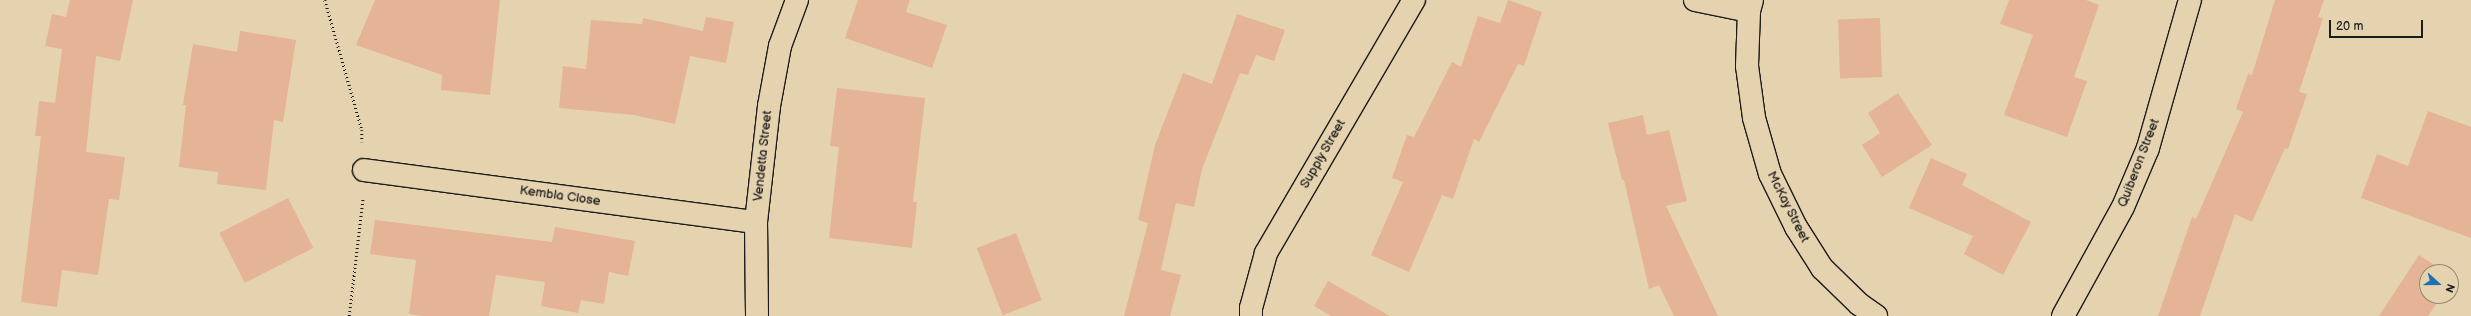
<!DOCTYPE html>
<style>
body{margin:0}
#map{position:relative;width:2471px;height:316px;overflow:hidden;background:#e5d3b0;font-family:"Balsamiq Sans",sans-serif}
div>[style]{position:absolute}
.building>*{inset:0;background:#e5b396;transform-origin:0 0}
.path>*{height:2.5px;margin-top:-1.25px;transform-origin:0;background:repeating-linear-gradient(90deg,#1c1c1c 0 1px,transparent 0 4px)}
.roads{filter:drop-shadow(1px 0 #1c1c1c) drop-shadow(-1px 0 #1c1c1c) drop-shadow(0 1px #1c1c1c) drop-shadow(0 -1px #1c1c1c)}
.minor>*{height:22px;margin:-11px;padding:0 11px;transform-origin:11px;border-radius:11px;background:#e5d3b0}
.tertiary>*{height:22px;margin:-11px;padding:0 11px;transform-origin:11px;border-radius:11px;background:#e5d3b0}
span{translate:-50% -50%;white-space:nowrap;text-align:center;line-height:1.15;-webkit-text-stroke:3.5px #e5d3b0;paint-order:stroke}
.street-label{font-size:13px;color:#1c1c1c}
.north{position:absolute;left:2419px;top:264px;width:40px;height:40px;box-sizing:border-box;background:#e5d3b0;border:1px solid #958a75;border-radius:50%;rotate:111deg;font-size:11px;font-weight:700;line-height:16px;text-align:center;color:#1c1c1c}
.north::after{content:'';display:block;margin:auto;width:14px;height:18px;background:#1f6fb2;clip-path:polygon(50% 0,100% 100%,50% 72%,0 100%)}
.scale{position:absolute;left:2329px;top:20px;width:94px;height:18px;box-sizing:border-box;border:2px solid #1c1c1c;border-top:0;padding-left:5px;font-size:12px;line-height:14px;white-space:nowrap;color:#1c1c1c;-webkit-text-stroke:3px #e5d3b0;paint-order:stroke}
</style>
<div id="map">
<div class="building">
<div style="clip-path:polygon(70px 0,133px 0,120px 61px,96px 56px,86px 152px,125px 157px,119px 200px,109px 199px,98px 275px,62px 270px,57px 307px,21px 302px,41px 136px,35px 136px,39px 101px,55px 103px,62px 49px,45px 46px,52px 14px,66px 17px)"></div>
<div style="clip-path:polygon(375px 0,500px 0,490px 95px,441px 90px,442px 75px,356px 45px)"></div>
<div style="clip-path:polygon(858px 0,910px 0,906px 12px,947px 25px,932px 68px,845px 38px)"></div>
<div style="clip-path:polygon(1508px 0,1542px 12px,1524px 66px,1518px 64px,1479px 142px,1474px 139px,1453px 199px,1442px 195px,1409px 272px,1371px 255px,1403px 182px,1392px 178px,1407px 135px,1414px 137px,1452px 62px,1461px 67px,1478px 16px,1500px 23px)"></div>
<div style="clip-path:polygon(2009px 0,2086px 0,2099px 5px,2074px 77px,2087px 81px,2067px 137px,2004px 115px,2033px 35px,2000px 24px)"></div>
<div style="clip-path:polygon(2275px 0,2324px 0,2318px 17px,2323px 18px,2299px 92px,2307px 94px,2288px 149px,2285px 148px,2252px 222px,2235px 214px,2200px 316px,2158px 316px,2192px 217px,2196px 219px,2243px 112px,2236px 109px,2248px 74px,2252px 75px)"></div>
<div style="clip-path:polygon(1237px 14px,1285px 30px,1274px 61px,1256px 55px,1248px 75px,1240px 73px,1202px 169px,1194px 207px,1176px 203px,1161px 270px,1181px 275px,1170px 316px,1124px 316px,1148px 223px,1138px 220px,1155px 145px,1183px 73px,1212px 84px)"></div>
<div style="clip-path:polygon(706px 17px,734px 22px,726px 63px,690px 56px,675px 124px,634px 115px,559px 108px,563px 66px,586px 69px,591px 20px,642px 24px,643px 18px,703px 31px)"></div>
<div style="left:1880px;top:18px;width:59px;height:42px;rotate:88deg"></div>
<div style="clip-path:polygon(240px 31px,296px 40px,283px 122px,274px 120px,266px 190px,217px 184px,218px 172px,179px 167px,186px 105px,183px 105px,193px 44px,237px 52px)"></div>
<div style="clip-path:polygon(837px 88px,925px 98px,913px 202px,917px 202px,912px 248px,829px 238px,839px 147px,830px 146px)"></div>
<div style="clip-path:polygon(1898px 93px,1932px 145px,1882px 177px,1862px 145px,1880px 133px,1868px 113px)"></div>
<div style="clip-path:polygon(2428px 111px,2471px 127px,2471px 238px,2361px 198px,2377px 154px,2408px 166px)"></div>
<div style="clip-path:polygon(1643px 115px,1647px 135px,1669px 130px,1687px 201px,1666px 206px,1718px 316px,1674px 316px,1659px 285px,1649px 289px,1624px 180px,1622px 180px,1608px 123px)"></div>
<div style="clip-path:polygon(1931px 158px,1967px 174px,1962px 185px,2031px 222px,2003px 275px,1964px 254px,1973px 236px,1909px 208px)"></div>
<div style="left:288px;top:198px;width:56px;height:77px;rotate:63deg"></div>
<div style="clip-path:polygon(375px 220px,552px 242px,555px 227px,635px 241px,628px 276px,609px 272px,604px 304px,581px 300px,578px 313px,541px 306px,545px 282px,496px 275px,489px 316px,423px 316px,409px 314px,416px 260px,370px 254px)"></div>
<div style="left:1016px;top:233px;width:72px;height:42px;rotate:69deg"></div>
<div style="clip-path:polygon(2419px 255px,2445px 272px,2427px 272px,2427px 296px,2442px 296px,2428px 316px,2379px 316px)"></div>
<div style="clip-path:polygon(1328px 281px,1390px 316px,1331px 316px,1314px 306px)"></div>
</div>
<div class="path">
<div style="left:325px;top:0;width:135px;rotate:74.1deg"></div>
<div style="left:362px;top:130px;width:12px;rotate:90deg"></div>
<div style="left:349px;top:316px;width:120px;rotate:-83.3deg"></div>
</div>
<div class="roads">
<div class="minor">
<div style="left:1695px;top:0;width:55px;rotate:11.5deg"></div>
<div style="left:364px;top:170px;width:395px;rotate:7.6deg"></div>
<div style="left:757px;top:316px;width:94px;rotate:-90.6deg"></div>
<div style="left:756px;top:222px;width:117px;rotate:-83.6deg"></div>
<div style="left:769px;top:106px;width:61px;rotate:-79.6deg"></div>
<div style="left:780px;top:46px;width:49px;rotate:-69.7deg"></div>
<div style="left:1251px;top:316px;width:8px;rotate:-90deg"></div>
<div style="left:1251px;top:308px;width:57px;rotate:-74.7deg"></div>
<div style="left:1266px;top:253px;width:293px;rotate:-59.7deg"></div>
<div style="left:2063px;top:316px;width:124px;rotate:-61.2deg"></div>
<div style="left:2123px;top:207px;width:64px;rotate:-67deg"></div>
<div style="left:2148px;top:148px;width:154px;rotate:-74.2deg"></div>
</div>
<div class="tertiary">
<div style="left:1752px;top:0;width:11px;rotate:105deg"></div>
<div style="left:1749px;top:11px;width:55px;rotate:92.1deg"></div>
<div style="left:1747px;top:66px;width:52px;rotate:82.3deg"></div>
<div style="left:1754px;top:118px;width:58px;rotate:74.1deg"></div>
<div style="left:1770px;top:174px;width:59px;rotate:63.9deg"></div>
<div style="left:1796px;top:227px;width:49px;rotate:57.6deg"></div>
<div style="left:1822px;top:268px;width:52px;rotate:44.2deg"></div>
<div style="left:1859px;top:304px;width:21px;rotate:35deg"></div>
</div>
</div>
<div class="street-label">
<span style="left:1323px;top:154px;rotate:-60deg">Supply Street</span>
<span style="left:763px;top:156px;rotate:-84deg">Vendetta Street</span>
<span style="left:2139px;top:163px;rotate:-69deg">Quiberon Street</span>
<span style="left:560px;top:196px;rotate:8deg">Kembla Close</span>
<span style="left:1788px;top:207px;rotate:63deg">McKay Street</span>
</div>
<div class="north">N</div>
<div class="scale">20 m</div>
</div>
